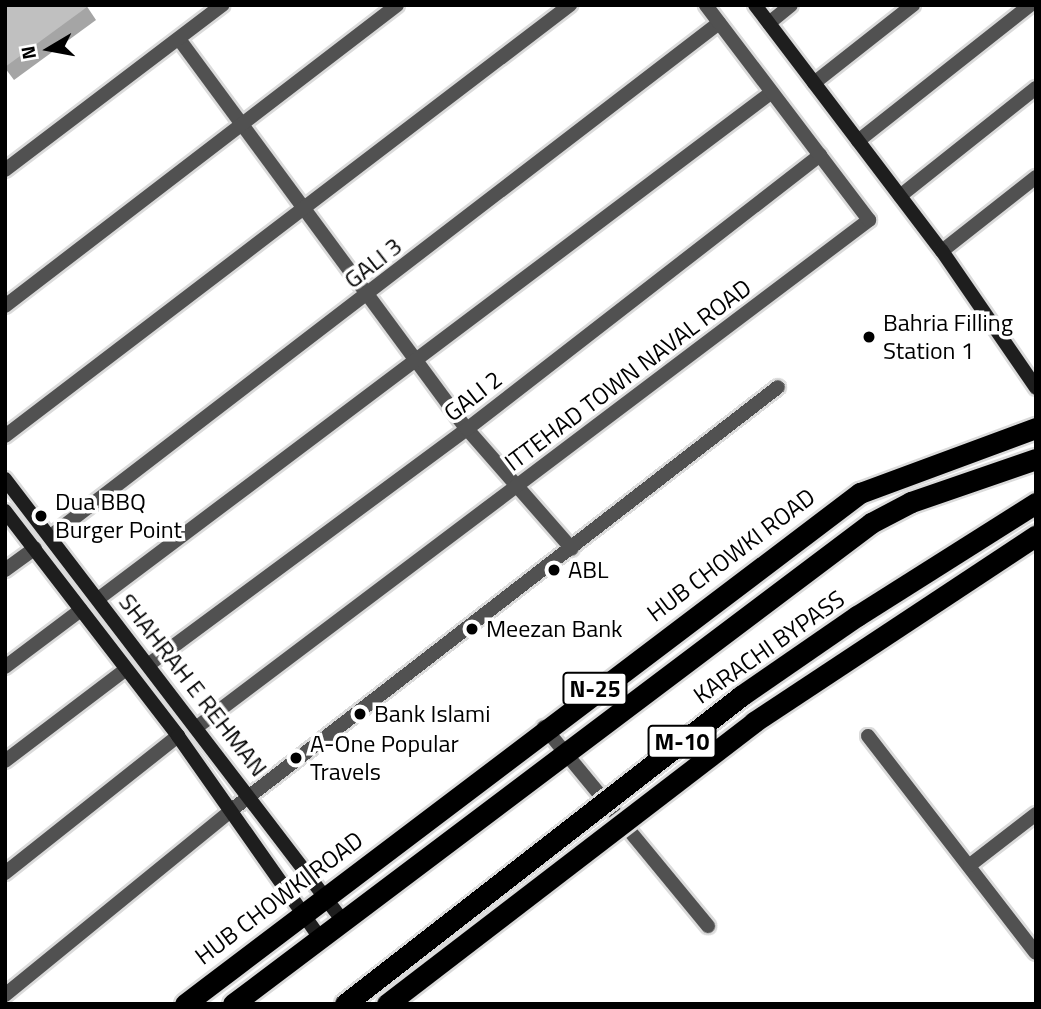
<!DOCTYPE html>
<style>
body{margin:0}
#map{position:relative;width:1041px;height:1009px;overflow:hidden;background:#fff;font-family:"Titillium Web",sans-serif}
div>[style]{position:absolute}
.roads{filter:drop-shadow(2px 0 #dbdbdb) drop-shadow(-2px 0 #dbdbdb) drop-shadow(0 2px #dbdbdb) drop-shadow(0 -2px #dbdbdb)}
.street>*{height:14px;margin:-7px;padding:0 7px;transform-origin:7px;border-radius:7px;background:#515151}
.secondary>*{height:14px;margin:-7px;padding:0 7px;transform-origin:7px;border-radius:7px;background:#1e1e1e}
.highway>*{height:21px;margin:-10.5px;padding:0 10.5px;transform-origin:10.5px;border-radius:10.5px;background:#000}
.bridges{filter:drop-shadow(2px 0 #dbdbdb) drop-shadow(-2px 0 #dbdbdb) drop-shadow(0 2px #dbdbdb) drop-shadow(0 -2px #dbdbdb)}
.highway-bridge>*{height:21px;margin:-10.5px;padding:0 10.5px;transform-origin:10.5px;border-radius:10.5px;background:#000}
.wall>*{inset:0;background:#a5a5a5}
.building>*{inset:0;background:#c0c0c0}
.dots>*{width:19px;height:19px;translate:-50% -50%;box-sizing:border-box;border:4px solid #fff;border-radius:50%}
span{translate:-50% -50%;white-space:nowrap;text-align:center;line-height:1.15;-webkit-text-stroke:7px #fff;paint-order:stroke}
.shield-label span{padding:2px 5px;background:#fff;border:2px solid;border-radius:5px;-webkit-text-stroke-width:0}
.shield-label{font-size:23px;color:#000;font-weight:700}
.street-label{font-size:24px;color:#000}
.poi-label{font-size:24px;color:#000}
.left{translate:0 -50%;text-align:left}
.frame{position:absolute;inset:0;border:7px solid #000;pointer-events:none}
.north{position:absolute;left:14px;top:14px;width:70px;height:70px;-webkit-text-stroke:5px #fff;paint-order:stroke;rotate:260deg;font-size:19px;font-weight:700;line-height:28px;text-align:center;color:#000}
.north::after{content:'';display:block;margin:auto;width:24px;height:32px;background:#000;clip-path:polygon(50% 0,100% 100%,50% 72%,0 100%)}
</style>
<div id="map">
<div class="roads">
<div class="street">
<div style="left:769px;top:23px;width:28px;rotate:-39deg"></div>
<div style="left:179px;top:39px;width:485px;rotate:53.6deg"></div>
<div style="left:467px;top:429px;width:159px;rotate:48.8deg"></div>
<div style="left:814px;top:83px;width:126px;rotate:-38.2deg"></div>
<div style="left:858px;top:141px;width:219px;rotate:-38.3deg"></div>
<div style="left:5px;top:170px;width:273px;rotate:-37.2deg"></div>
<div style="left:900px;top:196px;width:174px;rotate:-38.5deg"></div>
<div style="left:942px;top:251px;width:120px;rotate:-38.2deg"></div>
<div style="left:5px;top:306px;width:494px;rotate:-37.5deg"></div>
<div style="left:5px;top:436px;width:711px;rotate:-37.34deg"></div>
<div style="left:52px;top:535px;width:841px;rotate:-37.51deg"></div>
<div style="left:5px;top:570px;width:37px;rotate:-36deg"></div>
<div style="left:98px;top:599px;width:843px;rotate:-36.95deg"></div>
<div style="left:148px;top:665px;width:397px;rotate:-36.5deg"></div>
<div style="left:467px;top:429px;width:447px;rotate:-37.8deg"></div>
<div style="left:5px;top:667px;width:95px;rotate:-36.9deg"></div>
<div style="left:197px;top:727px;width:842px;rotate:-37.03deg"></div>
<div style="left:869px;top:220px;width:270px;rotate:-127.2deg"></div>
<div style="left:544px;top:727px;width:258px;rotate:50.5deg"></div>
<div style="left:868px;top:736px;width:274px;rotate:52.3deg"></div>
<div style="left:5px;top:761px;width:151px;rotate:-37.2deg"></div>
<div style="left:970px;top:865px;width:83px;rotate:-37.7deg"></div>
<div style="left:5px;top:873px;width:221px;rotate:-38.4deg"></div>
<div style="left:5px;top:995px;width:289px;rotate:-39.2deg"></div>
<div style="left:229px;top:812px;width:694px;rotate:-37.74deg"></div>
</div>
<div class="secondary">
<div style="left:755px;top:5px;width:309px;rotate:52.8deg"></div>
<div style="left:942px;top:251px;width:166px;rotate:55.5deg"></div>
<div style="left:5px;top:479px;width:556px;rotate:52.59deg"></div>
<div style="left:5px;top:511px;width:284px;rotate:52.4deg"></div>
<div style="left:178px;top:736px;width:247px;rotate:54.9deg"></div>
</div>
<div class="highway">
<div style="left:185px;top:1004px;width:847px;rotate:-37.13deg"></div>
<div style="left:860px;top:493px;width:188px;rotate:-20.3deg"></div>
<div style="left:233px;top:1004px;width:799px;rotate:-37.01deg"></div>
<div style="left:871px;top:523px;width:45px;rotate:-27.7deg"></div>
<div style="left:911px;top:502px;width:132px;rotate:-19deg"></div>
</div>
</div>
<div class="bridges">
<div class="highway-bridge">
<div style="left:345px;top:1004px;width:502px;rotate:-37.87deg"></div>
<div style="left:741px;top:696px;width:141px;rotate:-34.6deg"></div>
<div style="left:857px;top:616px;width:212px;rotate:-32.3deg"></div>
<div style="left:387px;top:1004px;width:463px;rotate:-37.5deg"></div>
<div style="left:754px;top:722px;width:338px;rotate:-33.5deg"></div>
</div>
</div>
<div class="wall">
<div style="clip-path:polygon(5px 5px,86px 5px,96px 20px,14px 80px,5px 68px)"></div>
</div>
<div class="building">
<div style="clip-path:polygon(5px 5px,86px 5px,87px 7px,5px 67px)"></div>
</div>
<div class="dots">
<div style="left:869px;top:337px;background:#000"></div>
<div style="left:41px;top:516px;background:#000"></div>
<div style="left:554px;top:570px;background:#000"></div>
<div style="left:472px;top:629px;background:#000"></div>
<div style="left:360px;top:714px;background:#000"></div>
<div style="left:296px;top:758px;background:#000"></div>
</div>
<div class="shield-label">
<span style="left:595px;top:689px">N-25</span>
<span style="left:682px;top:742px">M-10</span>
</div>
<div class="street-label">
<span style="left:373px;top:263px;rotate:-38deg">GALI 3</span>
<span style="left:628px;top:375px;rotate:-37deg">ITTEHAD TOWN NAVAL ROAD</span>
<span style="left:473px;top:396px;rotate:-38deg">GALI 2</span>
<span style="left:731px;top:555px;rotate:-37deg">HUB CHOWKI ROAD</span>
<span style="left:769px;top:647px;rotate:-35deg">KARACHI BYPASS</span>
<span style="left:193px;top:685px;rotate:52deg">SHAHRAH E REHMAN</span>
<span style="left:279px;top:898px;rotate:-37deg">HUB CHOWKI ROAD</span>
</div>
<div class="poi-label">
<span class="left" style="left:883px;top:337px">Bahria Filling<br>Station 1</span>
<span class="left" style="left:55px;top:516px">Dua BBQ<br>Burger Point</span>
<span class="left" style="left:568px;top:570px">ABL</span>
<span class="left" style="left:486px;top:629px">Meezan Bank</span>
<span class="left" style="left:374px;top:714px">Bank Islami</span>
<span class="left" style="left:310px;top:758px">A-One Popular<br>Travels</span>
</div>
<div class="frame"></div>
<div class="north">N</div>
</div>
